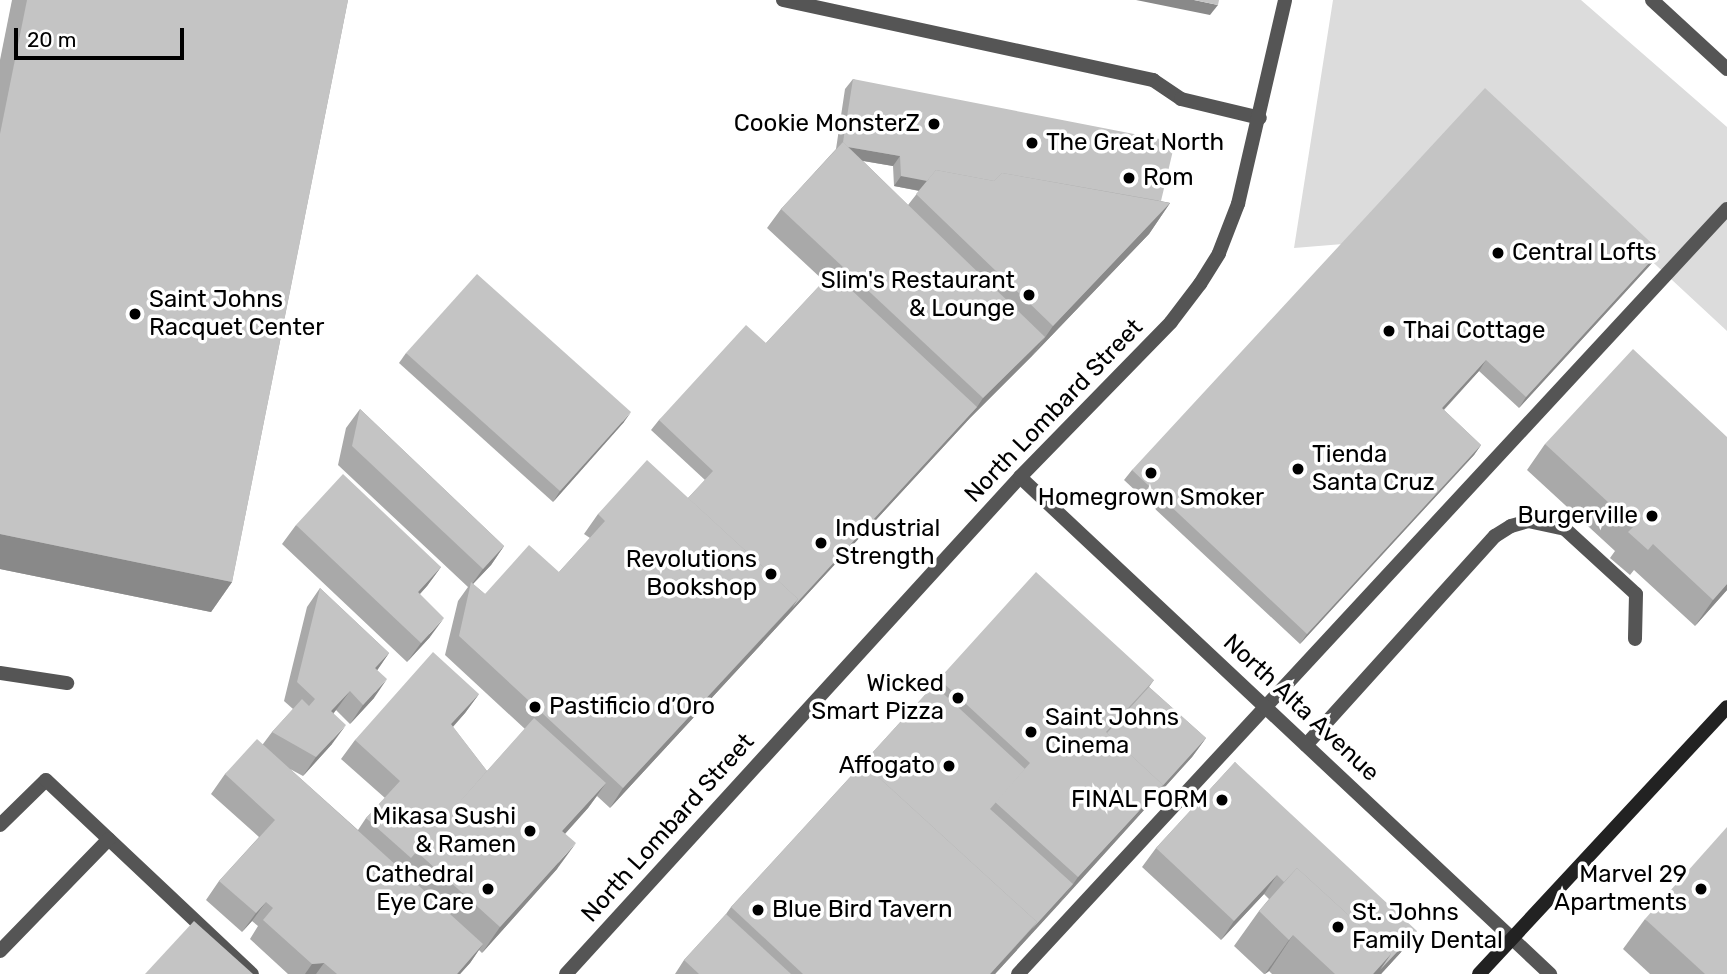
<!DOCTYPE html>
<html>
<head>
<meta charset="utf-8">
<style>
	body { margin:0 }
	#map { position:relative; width:1727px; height:974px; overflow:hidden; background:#fff; font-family:Rubik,sans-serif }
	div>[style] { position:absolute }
	.green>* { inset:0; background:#dcdcdc }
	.service>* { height:14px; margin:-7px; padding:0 7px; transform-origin:7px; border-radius:7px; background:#555 }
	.minor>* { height:14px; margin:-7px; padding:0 7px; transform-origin:7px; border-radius:7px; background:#555 }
	.tertiary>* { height:14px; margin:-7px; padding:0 7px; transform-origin:7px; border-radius:7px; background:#555 }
	.secondary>* { height:14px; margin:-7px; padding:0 7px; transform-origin:7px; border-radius:7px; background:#222 }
	.wall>* { inset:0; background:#a9a9a9 }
	.shaded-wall>* { inset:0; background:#898989 }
	.building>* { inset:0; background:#c4c4c4 }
	.dots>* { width:19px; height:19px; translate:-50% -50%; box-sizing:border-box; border:4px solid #fff; border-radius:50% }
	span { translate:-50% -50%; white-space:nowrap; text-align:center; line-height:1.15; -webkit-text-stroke:7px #fff; paint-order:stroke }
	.poi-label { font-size:24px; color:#000 }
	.right { translate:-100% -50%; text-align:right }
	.left { translate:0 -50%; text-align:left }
	.street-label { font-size:24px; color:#000 }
	.scale { position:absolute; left:14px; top:28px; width:170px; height:32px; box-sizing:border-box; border:4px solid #000; border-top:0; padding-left:9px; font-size:21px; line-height:24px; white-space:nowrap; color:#000; -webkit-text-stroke:5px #fff; paint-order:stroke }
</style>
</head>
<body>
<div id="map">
	<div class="green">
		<i style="clip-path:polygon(1333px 0,1581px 0,1727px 127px,1727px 331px,1477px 99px,1343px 244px,1294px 248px)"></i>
	</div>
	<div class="service">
		<i style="left:0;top:673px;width:68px;rotate:8.5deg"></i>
		<i style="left:1306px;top:745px;width:282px;rotate:-47.9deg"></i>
		<i style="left:1495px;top:536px;width:19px;rotate:-32deg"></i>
		<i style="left:1511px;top:526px;width:18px;rotate:-16deg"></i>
		<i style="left:1528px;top:521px;width:38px;rotate:12deg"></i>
		<i style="left:1565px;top:529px;width:96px;rotate:42.5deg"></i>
		<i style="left:1636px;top:594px;width:45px;rotate:91.3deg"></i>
		<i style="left:0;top:825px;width:64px;rotate:-44.4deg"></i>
		<i style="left:46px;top:780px;width:283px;rotate:43.3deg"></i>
		<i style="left:0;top:951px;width:156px;rotate:-45.8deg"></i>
		<i style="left:1018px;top:974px;width:1043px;rotate:-47.18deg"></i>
	</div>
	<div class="minor">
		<i style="left:783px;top:0;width:379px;rotate:12.2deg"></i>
		<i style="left:1153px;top:80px;width:34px;rotate:34deg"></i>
		<i style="left:1181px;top:99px;width:81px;rotate:13.5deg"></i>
		<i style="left:1020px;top:477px;width:727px;rotate:43.16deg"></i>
	</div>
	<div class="tertiary">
		<i style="left:1652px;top:0;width:102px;rotate:42.6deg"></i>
		<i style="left:566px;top:974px;width:673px;rotate:-47.59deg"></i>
		<i style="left:1020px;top:477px;width:216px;rotate:-45.7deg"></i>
		<i style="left:1171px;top:322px;width:48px;rotate:-52.7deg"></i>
		<i style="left:1200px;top:284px;width:36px;rotate:-58deg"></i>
		<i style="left:1219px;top:253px;width:53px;rotate:-68.8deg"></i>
		<i style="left:1238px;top:204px;width:209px;rotate:-77deg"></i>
	</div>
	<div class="secondary">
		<i style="left:1479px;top:974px;width:364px;rotate:-47.1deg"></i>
	</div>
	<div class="wall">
		<i style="clip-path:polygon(12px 0,348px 0,232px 582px,211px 612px,0 569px,0 60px)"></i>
		<i style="clip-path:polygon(evenodd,853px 79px,1161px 201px,1170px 203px,1149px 234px,1032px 356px,970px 418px,610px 808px,597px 796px,588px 808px,565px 834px,557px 869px,482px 953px,479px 950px,470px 963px,460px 974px,288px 974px,250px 939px,258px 926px,252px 921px,242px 932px,206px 900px,219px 881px,259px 837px,211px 794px,225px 774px,263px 744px,272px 732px,293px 709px,284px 701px,307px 607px,320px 588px,389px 653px,377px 670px,374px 698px,350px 724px,336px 710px,334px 713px,332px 744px,303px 776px,290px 769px,358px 830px,366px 818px,385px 798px,341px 759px,355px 740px,479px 694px,465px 713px,453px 727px,487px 771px,525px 729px,445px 655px,458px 601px,468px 587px,338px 465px,346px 428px,360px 409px,504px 546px,491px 565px,473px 584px,485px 594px,559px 572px,590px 538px,584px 534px,598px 514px,688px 498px,705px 480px,651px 430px,659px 420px,766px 343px,824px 281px,767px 228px,781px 209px,836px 149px,845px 89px,853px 79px,863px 161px,893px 166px,894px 186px,919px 191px,908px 205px,863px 161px)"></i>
		<i style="clip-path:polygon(1660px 251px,1653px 262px,1519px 408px,1479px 371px,1444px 410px,1481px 445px,1474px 455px,1300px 644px,1124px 480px,1132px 470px)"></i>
		<i style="clip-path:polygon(406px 353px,624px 422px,553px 502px,399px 363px)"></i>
		<i style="clip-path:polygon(1727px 437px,1727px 590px,1695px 626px,1634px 570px,1630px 575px,1610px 558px,1615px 551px,1527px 470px,1545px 444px)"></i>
		<i style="clip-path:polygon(296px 525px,441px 567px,427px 586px,420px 594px,430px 637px,407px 662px,282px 544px)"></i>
		<i style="clip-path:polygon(939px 679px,1154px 680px,1149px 687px,1206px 738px,1192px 757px,995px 974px,675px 974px,684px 960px,726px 914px,731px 907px,863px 763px,934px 685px)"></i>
		<i style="clip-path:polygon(1235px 762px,1403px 950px,1381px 974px,1272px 974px,1269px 971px,1265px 974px,1264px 974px,1234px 946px,1259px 911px,1269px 899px,1264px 894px,1221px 940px,1142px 867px,1156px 848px)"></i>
		<i style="clip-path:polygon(1645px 919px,1727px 974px,1650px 974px,1623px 949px)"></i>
	</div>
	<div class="shaded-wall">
		<i style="clip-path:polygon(1136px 0,1194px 0,1218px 5px,1210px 15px)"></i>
		<i style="clip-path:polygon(842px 146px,900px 156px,893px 166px,835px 156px)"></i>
		<i style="clip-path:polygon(901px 176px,1170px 203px,1149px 234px,1032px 356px,1053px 326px,1142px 232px,894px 186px)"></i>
		<i style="clip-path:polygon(1660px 251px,1653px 262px,1519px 408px,1526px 397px)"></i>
		<i style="clip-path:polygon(1045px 337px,1032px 356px,970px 418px,610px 808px,623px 788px,977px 407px,983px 398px)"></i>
		<i style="clip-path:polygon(1486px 360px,1479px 371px,1435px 419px,1442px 408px)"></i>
		<i style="clip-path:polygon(631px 412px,624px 422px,553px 502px,560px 491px)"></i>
		<i style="clip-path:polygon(1481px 445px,1474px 455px,1300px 644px,1307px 634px)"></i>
		<i style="clip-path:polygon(0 534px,232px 582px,211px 612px,0 569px)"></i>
		<i style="clip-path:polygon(504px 546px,491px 565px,469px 588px,483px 569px)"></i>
		<i style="clip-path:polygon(441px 567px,427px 586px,404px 611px,418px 592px)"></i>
		<i style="clip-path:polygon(1727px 584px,1727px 590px,1695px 626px,1713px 600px)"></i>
		<i style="clip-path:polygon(444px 618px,430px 637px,407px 662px,421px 643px)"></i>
		<i style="clip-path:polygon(389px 653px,376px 672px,375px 668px)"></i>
		<i style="clip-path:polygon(387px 679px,374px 698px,350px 724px,363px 705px)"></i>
		<i style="clip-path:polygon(350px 691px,336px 710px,317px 730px,331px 711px)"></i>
		<i style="clip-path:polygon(479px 694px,465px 713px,438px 743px,451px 724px)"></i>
		<i style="clip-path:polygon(346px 725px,332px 744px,303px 776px,316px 757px)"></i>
		<i style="clip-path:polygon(1206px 738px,1192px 757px,1060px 903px,1078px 877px)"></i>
		<i style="clip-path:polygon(606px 783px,588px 808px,544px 857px,562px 831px)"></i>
		<i style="clip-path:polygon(576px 843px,557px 869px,482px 953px,500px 927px)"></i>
		<i style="clip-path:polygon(1277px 875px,1264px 894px,1221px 940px,1234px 921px)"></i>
		<i style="clip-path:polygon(1073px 884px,1060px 903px,995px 974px,990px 974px)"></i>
		<i style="clip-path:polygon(266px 902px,252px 921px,242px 932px,256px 913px)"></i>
		<i style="clip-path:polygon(1417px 931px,1403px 950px,1381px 974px,1373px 974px,1391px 954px)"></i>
		<i style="clip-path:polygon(1293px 935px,1269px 971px,1265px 974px,1289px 940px)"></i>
		<i style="clip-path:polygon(483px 944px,470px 963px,460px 974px,457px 974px)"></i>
		<i style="clip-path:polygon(324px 963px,316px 974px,305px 974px,312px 964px)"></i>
	</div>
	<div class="building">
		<i style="clip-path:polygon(27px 0,348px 0,232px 582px,0 534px,0 134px)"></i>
		<i style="clip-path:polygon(1194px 0,1219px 0,1218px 5px)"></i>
		<i style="clip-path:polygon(853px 79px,1175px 142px,1161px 201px,1002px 173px,994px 181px,936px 170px,927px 181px,901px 176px,900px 156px,848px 147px,843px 142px)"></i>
		<i style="clip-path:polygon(1485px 88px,1660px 251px,1526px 397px,1486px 360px,1442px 408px,1481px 445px,1307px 634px,1132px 470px)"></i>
		<i style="clip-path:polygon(843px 142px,1045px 337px,983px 398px,781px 209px)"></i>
		<i style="clip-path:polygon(936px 170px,994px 181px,1002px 173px,1170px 203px,1053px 326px,916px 194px)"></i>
		<i style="clip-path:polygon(832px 272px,977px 407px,792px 608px,798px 599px,688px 498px,713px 471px,659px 420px,746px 325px,766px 343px)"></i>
		<i style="clip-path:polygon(477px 274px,631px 412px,560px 491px,406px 353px)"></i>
		<i style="clip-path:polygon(1633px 349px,1727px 437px,1727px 584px,1713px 600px,1653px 544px,1648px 550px,1628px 532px,1634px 526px,1545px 444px)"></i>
		<i style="clip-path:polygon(360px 409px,504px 546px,483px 569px,352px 446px)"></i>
		<i style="clip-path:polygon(647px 460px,798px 599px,623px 788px,459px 636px,471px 582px,485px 594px,529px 545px,559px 572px,605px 521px,598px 514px)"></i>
		<i style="clip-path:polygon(343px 474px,441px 567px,418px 592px,444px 618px,421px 643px,296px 525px)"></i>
		<i style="clip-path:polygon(1036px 572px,1154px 680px,1106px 732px,1163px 785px,1078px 877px,995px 802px,1030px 763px,939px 679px)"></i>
		<i style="clip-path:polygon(320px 588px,389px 653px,375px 668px,387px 679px,363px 705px,350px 691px,331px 711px,346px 725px,316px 757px,272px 732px,302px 699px,309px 706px,315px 699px,297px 682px)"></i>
		<i style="clip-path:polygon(433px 652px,479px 694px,451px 724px,487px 771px,411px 858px,366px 818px,400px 781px,355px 740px)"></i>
		<i style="clip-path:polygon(934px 685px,1025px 769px,990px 809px,1073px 884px,1032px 929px,1037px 922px,863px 763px)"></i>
		<i style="clip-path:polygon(1149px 687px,1206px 738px,1158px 791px,1163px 785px,1107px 733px)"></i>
		<i style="clip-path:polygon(534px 718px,606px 783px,562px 831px,576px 843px,500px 927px,416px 851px)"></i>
		<i style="clip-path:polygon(257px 739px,483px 944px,457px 974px,337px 974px,324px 963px,312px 964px,263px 920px,273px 908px,266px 902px,256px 913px,219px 881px,275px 820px,225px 774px)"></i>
		<i style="clip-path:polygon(1235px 762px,1417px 931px,1380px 970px,1391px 954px,1297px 868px,1284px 882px,1277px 875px,1234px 921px,1156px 848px)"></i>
		<i style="clip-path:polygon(863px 763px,1037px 922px,990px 974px,803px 974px,731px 907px)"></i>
		<i style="clip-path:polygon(1727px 827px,1727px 974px,1705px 974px,1645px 919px)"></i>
		<i style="clip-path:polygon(1297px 868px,1391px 954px,1373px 974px,1335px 974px,1293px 935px,1289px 940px,1259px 911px)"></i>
		<i style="clip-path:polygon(726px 914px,791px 974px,699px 974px,684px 960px)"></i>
		<i style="clip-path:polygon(194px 921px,253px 974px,145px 974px)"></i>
	</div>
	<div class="dots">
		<i style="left:934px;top:124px;background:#000"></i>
		<i style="left:1032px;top:143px;background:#000"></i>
		<i style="left:1129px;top:178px;background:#000"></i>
		<i style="left:1498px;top:253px;background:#000"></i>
		<i style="left:1029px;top:295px;background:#000"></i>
		<i style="left:135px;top:314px;background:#000"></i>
		<i style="left:1389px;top:331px;background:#000"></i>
		<i style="left:1298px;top:469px;background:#000"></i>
		<i style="left:1151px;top:473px;background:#000"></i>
		<i style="left:1652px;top:516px;background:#000"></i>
		<i style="left:821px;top:543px;background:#000"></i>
		<i style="left:771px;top:574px;background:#000"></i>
		<i style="left:958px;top:698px;background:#000"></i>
		<i style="left:535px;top:707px;background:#000"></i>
		<i style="left:1031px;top:732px;background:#000"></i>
		<i style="left:949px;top:766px;background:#000"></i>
		<i style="left:1222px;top:800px;background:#000"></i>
		<i style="left:530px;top:831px;background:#000"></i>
		<i style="left:488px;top:889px;background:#000"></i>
		<i style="left:1701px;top:889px;background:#000"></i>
		<i style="left:758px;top:910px;background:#000"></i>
		<i style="left:1338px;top:927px;background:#000"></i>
	</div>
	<div class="poi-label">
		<span class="right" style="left:920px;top:124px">Cookie MonsterZ</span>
		<span class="left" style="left:1046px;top:143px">The Great North</span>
		<span class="left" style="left:1143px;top:178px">Rom</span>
		<span class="left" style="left:1512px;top:253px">Central Lofts</span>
		<span class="right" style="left:1015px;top:295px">Slim's Restaurant<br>&amp; Lounge</span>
		<span class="left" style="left:149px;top:314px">Saint Johns<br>Racquet Center</span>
		<span class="left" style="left:1403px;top:331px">Thai Cottage</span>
		<span class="left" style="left:1312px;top:469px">Tienda<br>Santa Cruz</span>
		<span style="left:1151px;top:498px">Homegrown Smoker</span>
		<span class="right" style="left:1638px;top:516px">Burgerville</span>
		<span class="left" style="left:835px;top:543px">Industrial<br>Strength</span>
		<span class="right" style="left:757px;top:574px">Revolutions<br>Bookshop</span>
		<span class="right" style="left:944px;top:698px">Wicked<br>Smart Pizza</span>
		<span class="left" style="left:549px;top:707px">Pastificio d’Oro</span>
		<span class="left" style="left:1045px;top:732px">Saint Johns<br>Cinema</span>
		<span class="right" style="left:935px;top:766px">Affogato</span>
		<span class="right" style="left:1208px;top:800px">FINAL FORM</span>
		<span class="right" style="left:516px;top:831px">Mikasa Sushi<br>&amp; Ramen</span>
		<span class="right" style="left:474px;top:889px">Cathedral<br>Eye Care</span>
		<span class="right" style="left:1687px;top:889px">Marvel 29<br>Apartments</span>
		<span class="left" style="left:772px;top:910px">Blue Bird Tavern</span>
		<span class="left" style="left:1352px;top:927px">St. Johns<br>Family Dental</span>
	</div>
	<div class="street-label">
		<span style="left:1054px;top:411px;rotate:-46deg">North Lombard Street</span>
		<span style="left:1301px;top:708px;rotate:43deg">North Alta Avenue</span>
		<span style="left:668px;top:828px;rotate:-48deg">North Lombard Street</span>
	</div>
	<div class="scale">20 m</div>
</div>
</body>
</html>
